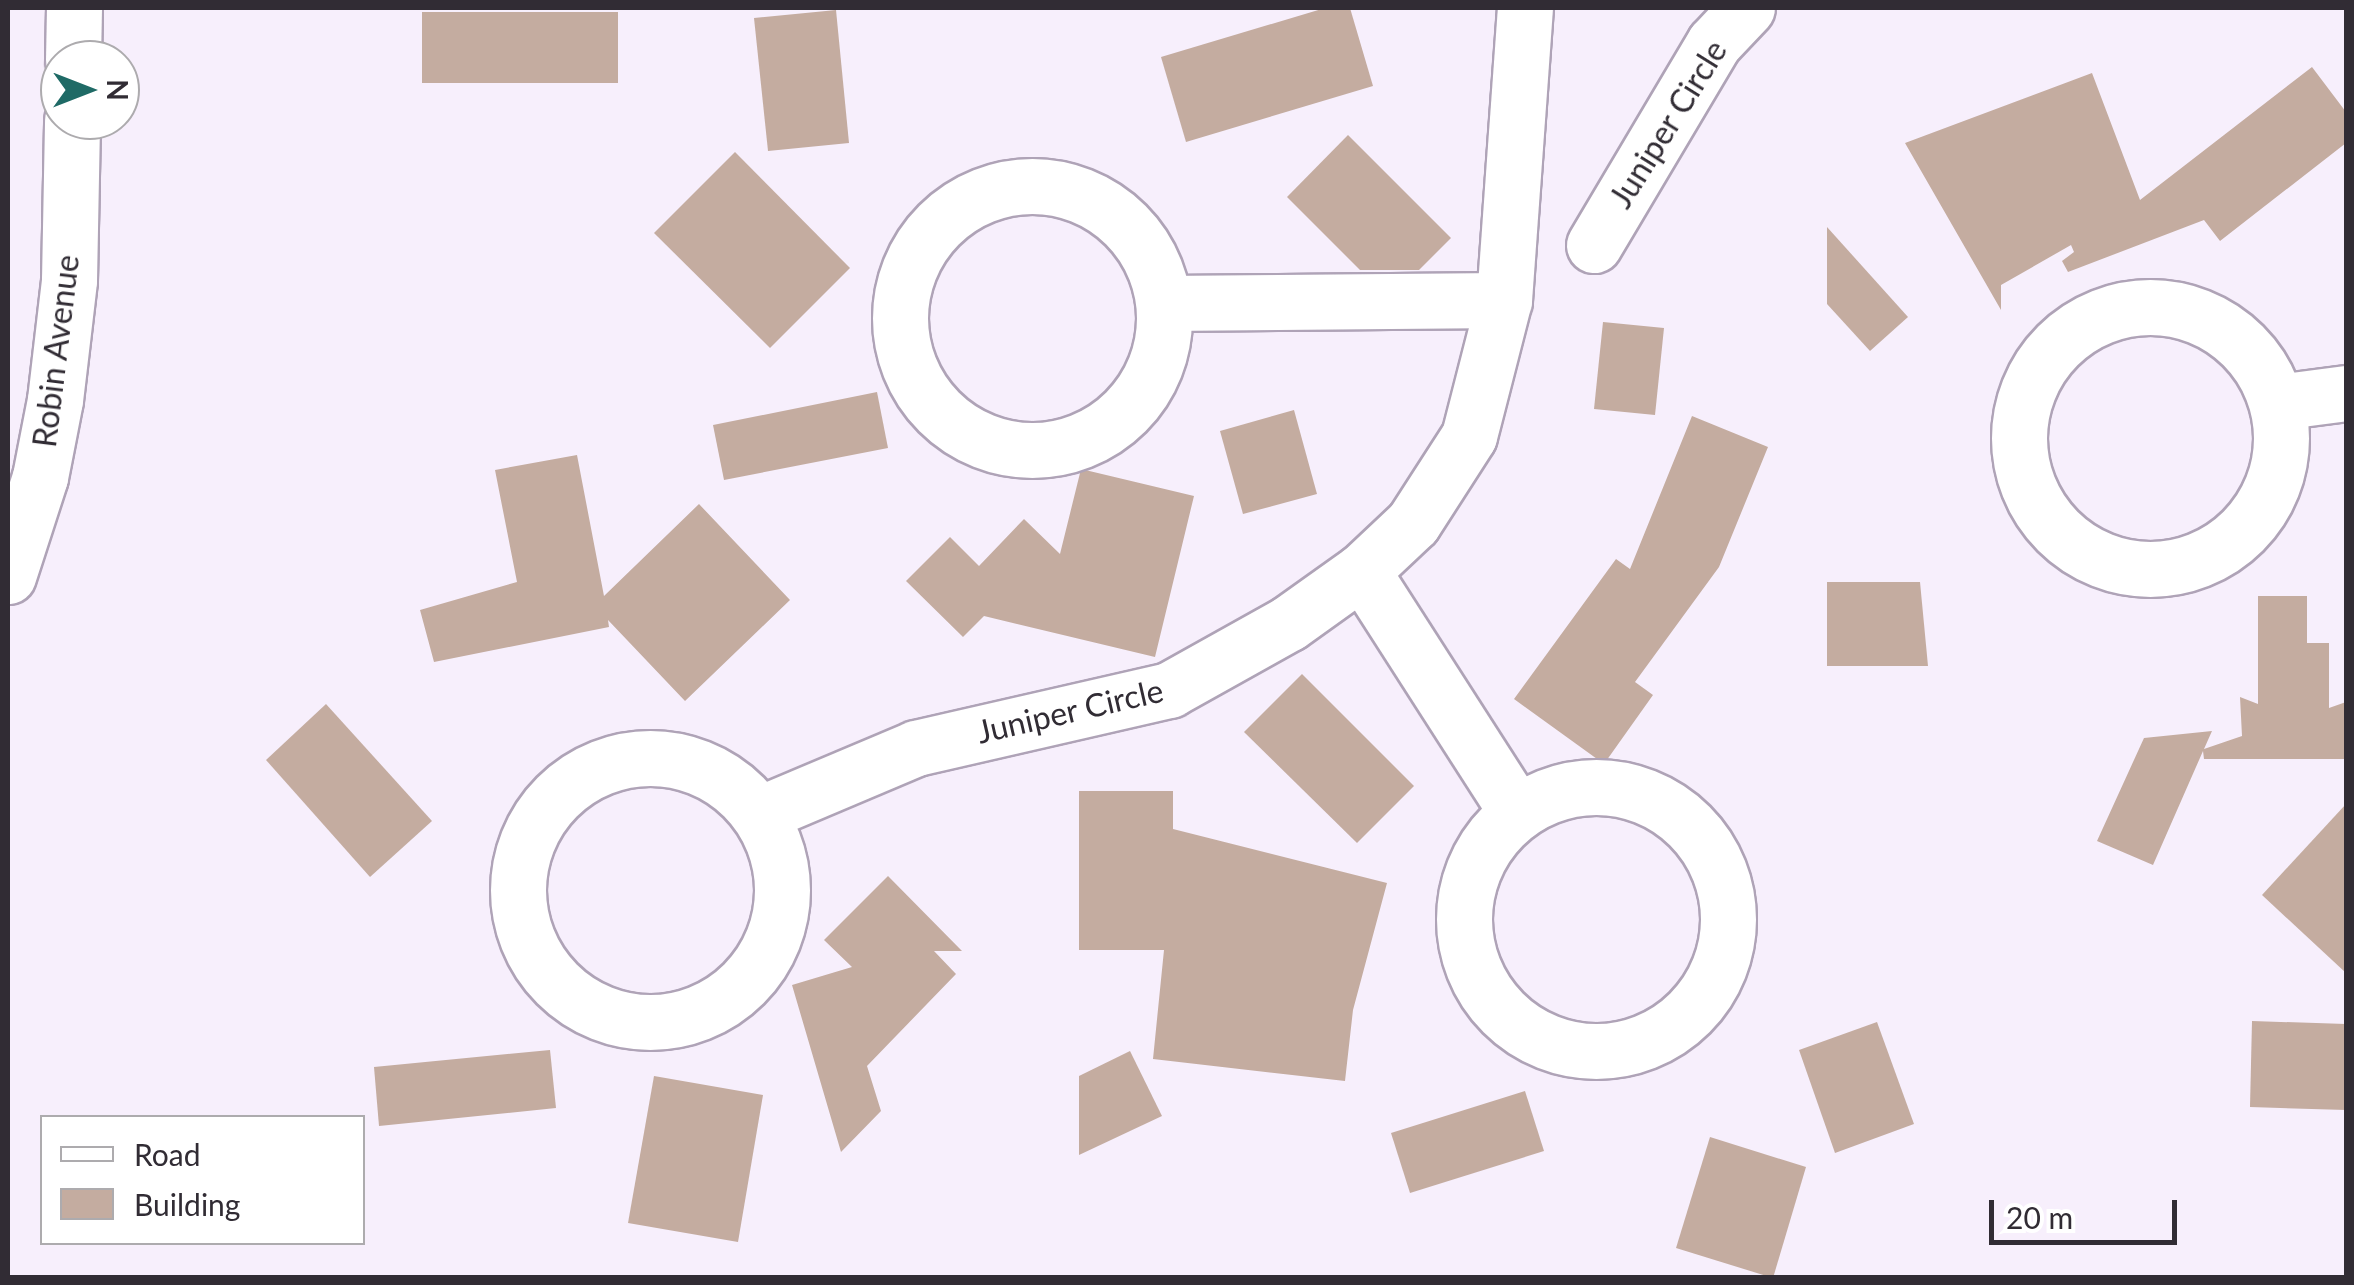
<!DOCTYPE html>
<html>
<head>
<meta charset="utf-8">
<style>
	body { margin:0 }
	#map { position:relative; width:2354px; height:1285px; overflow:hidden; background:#f7effc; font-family:Lato,sans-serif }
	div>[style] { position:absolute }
	.building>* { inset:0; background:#c4aca0 }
	.roads { filter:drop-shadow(2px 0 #afa3b7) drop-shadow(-2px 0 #afa3b7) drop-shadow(0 2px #afa3b7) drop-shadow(0 -2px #afa3b7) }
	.street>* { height:55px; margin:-27.5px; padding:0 27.5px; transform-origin:27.5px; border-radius:27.5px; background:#fff }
	.street>.ring { margin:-27.5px; padding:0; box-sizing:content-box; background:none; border:55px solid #fff; border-radius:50% }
	.secondary>* { height:55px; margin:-27.5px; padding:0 27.5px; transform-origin:27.5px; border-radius:27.5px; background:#fff }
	span { translate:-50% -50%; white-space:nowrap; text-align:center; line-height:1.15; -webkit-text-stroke:8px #fff; paint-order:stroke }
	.street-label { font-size:32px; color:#312c34 }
	.frame { position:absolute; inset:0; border:10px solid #312c34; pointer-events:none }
	.legend { position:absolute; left:40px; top:1115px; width:325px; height:130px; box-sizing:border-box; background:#fff; border:2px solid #adabae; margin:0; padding:12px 18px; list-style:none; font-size:30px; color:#312c34 }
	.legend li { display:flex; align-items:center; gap:20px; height:50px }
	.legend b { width:50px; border:2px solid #adabae }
	.north { position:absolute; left:40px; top:40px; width:100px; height:100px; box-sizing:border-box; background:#fff; border:2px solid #adabae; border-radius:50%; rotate:90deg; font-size:28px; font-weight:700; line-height:40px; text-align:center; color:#312c34 }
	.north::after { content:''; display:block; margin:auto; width:35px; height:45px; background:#1f6a66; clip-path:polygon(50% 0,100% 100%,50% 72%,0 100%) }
	.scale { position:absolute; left:1989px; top:1200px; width:188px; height:45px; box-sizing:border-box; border:5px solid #312c34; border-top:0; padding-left:12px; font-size:30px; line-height:35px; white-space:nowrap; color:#312c34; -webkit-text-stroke:8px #fff; paint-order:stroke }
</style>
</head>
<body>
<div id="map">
	<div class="building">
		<i style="clip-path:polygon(1325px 8px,1350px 8px,1373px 86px,1186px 142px,1161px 57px)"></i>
		<i style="clip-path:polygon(836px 10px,849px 143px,768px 151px,754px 18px)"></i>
		<i style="clip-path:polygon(422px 12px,618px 12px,618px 83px,422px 83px)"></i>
		<i style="clip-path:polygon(2312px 67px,2346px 112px,2346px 143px,2220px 241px,2204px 220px,2068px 272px,2062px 261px,2074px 252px,2071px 245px,2001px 285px,2001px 310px,1905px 143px,2092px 73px,2140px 200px)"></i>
		<i style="clip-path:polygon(1348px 135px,1451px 238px,1419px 270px,1360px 270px,1287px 197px)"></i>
		<i style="clip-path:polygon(735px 152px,850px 268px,770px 348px,654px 233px)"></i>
		<i style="clip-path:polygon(1827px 227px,1908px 317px,1870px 351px,1827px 304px)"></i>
		<i style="clip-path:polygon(1603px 322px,1664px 328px,1655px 415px,1594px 409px)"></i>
		<i style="clip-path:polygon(877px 392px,888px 448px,724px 480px,713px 425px)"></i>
		<i style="clip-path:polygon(1294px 410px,1317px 494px,1243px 514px,1220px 431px)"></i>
		<i style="clip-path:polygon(1692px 416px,1768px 447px,1719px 567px,1635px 682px,1653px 695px,1604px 764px,1514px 699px,1616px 559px,1630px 569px)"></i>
		<i style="clip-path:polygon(577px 455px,604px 596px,699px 504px,790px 600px,685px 701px,608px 620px,609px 627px,434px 662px,420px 610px,517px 582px,495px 470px)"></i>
		<i style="clip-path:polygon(1081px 469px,1194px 496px,1155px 657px,984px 616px,963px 637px,906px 581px,950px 537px,979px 566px,1024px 519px,1060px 554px)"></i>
		<i style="clip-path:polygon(1827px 582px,1920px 582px,1928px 666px,1827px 666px)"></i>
		<i style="clip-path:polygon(2258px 596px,2307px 596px,2307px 643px,2329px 643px,2329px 708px,2346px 702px,2346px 759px,2204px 759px,2203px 751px,2153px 865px,2097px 841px,2144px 738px,2212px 731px,2204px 749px,2242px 736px,2240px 697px,2258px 704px)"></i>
		<i style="clip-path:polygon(1302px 674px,1414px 786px,1357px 843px,1244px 732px)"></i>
		<i style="clip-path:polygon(326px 704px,432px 821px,370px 877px,266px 760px)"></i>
		<i style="clip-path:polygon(1079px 791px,1173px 791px,1173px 829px,1387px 883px,1353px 1010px,1345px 1081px,1153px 1059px,1164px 950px,1079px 950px)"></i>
		<i style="clip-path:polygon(2346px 804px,2346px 973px,2262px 895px)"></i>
		<i style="clip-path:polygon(888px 876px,962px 951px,934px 951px,956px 974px,867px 1066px,881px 1111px,841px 1152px,792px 985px,852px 967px,824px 940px)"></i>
		<i style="clip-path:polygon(2252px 1021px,2346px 1024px,2346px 1110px,2250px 1107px)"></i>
		<i style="clip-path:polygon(1877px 1022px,1914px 1124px,1835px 1153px,1799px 1050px)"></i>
		<i style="clip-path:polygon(550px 1050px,556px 1108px,379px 1126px,374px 1067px)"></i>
		<i style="clip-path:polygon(1130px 1051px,1162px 1116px,1079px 1155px,1079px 1076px)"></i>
		<i style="clip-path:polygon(654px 1076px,763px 1095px,738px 1242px,628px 1223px)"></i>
		<i style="clip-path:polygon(1525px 1091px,1544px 1151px,1410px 1193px,1391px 1133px)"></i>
		<i style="clip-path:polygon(1710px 1137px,1806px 1167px,1773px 1278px,1676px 1248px)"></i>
	</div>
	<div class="roads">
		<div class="street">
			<i class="ring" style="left:900px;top:186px;width:209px;height:209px"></i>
			<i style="left:1594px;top:245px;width:235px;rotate:-59.3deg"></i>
			<i style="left:1714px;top:43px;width:48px;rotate:-46.7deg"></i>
			<i style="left:1164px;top:303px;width:340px;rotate:-0.5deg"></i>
			<i class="ring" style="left:2019px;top:307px;width:207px;height:207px"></i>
			<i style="left:2278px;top:402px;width:69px;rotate:-7.5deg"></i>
			<i style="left:1362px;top:571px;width:287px;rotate:57.3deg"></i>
			<i class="ring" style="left:518px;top:758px;width:209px;height:209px"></i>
			<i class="ring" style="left:1464px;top:787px;width:209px;height:209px"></i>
			<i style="left:760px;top:814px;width:169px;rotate:-22.9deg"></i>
			<i style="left:916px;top:748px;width:260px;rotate:-12.9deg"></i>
			<i style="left:1169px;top:690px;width:137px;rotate:-29.2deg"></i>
			<i style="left:1289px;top:623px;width:90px;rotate:-35.5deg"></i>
			<i style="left:1362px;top:571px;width:70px;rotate:-43.3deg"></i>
			<i style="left:1413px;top:523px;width:103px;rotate:-57.2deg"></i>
			<i style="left:1469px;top:436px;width:140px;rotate:-75.6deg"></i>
			<i style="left:1504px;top:300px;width:293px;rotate:-85.9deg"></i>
		</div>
		<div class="secondary">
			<i style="left:73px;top:60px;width:52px;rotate:-88.9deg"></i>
			<i style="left:8px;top:576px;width:104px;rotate:-72.1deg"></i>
			<i style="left:40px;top:477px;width:78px;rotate:-79deg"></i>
			<i style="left:55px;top:400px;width:121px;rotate:-83.3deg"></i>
			<i style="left:69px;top:280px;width:160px;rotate:-88.9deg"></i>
		</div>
	</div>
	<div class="street-label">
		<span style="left:1668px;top:124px;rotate:-58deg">Juniper Circle</span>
		<span style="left:56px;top:351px;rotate:-83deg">Robin Avenue</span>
		<span style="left:1070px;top:711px;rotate:-13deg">Juniper Circle</span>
	</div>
	<div class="frame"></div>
	<ul class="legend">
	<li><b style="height:12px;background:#fff"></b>Road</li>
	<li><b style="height:28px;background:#c4aca0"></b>Building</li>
	</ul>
	<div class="north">N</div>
	<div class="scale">20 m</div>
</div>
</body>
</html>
